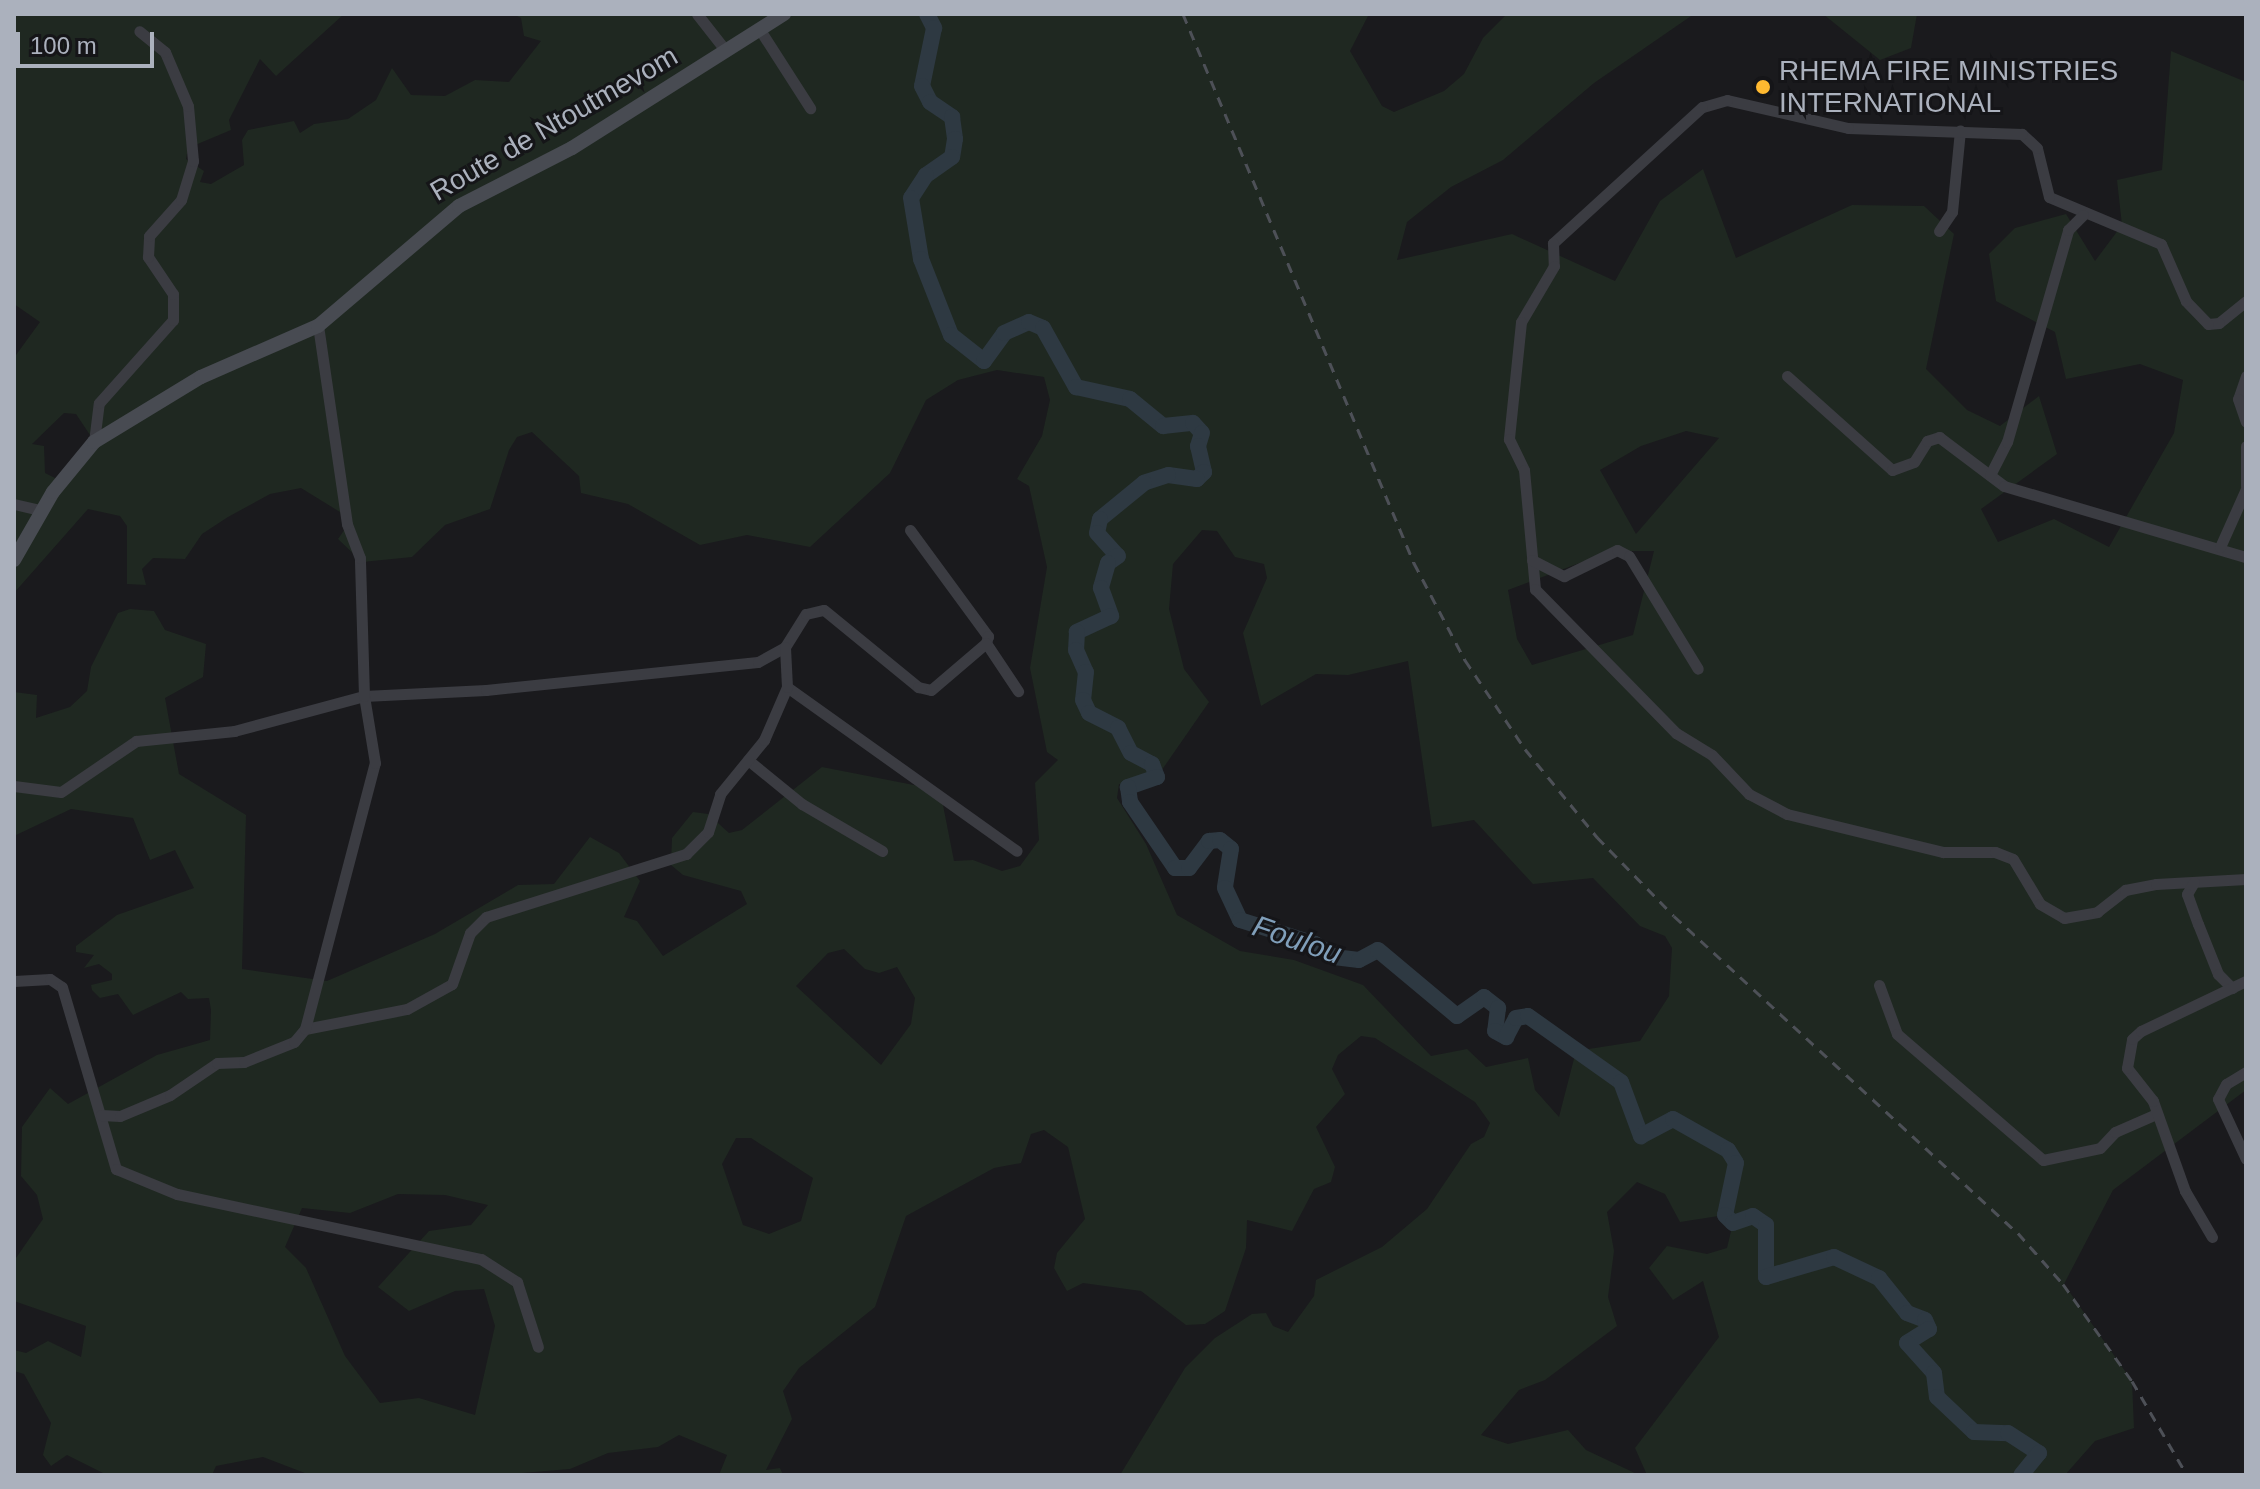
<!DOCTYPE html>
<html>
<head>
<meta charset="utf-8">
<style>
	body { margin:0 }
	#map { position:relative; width:2260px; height:1489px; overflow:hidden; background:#1a1a1d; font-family:Arial,sans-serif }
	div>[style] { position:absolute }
	.green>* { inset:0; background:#1f2821 }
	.river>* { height:16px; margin:-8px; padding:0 8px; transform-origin:8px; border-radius:8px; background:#2e3942 }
	.street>* { height:11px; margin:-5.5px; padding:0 5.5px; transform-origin:5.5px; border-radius:5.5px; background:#3b3c42 }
	.secondary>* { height:14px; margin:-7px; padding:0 7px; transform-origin:7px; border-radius:7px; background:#484b52 }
	.rail>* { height:3px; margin-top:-1.5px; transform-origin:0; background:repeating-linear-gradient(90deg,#4d5057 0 10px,transparent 0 18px) }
	.dots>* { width:22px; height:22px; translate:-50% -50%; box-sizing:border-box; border:4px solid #151518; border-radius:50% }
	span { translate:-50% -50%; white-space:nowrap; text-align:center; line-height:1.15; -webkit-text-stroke:6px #151518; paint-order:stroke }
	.poi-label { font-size:28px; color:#abb1bd }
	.left { translate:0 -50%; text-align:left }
	.street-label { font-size:28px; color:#abb1bd }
	.water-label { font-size:30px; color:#809fba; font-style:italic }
	.frame { position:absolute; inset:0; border:16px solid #abb1bd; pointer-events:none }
	.scale { position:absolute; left:16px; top:32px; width:138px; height:36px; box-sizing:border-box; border:4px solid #abb1bd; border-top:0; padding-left:10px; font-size:24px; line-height:28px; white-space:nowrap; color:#abb1bd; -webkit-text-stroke:6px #151518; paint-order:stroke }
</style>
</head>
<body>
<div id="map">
	<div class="green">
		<i style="clip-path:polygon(evenodd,14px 14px,344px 14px,276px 76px,260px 59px,229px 120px,231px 130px,188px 148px,186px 159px,204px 171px,200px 182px,211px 184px,244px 165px,242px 140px,248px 130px,294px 121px,300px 133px,314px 124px,348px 119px,376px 100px,392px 68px,411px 95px,445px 96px,475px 80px,509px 82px,541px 41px,524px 36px,521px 18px,513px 14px,1369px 14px,1350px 51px,1382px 106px,1394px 112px,1444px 91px,1464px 74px,1483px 38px,1507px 14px,1694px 14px,1594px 83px,1503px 160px,1451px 187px,1407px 222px,1397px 260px,1512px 234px,1615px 281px,1660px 201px,1703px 169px,1736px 258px,1852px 205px,1924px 206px,1954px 234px,1926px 369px,1967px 410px,2000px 426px,2039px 396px,2057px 454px,1981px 509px,1998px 542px,2054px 519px,2109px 547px,2174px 433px,2183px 380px,2140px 364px,2066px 379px,2055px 332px,1996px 301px,1989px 254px,2015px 228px,2066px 214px,2095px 261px,2122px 225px,2117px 180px,2162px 170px,2171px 51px,2246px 82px,2246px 1090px,2113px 1190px,2064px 1284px,2132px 1381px,2134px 1428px,2095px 1441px,2065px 1475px,1647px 1475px,1635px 1448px,1719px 1337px,1703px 1281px,1673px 1300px,1649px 1268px,1667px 1246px,1707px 1254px,1727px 1248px,1733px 1223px,1725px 1215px,1680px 1222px,1665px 1194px,1637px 1182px,1607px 1212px,1614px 1251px,1608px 1297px,1617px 1326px,1545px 1380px,1519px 1390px,1481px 1435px,1508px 1444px,1568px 1430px,1586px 1450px,1639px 1475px,1120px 1475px,1185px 1368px,1215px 1338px,1252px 1314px,1266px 1313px,1273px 1326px,1288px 1332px,1314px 1296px,1316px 1280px,1382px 1247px,1427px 1209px,1471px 1144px,1484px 1137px,1490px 1123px,1475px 1102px,1375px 1038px,1361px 1036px,1338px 1055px,1332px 1069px,1345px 1094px,1316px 1127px,1335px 1167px,1331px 1182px,1314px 1189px,1292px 1231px,1247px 1220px,1246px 1248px,1225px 1311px,1205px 1324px,1186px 1325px,1141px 1291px,1083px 1283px,1067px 1291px,1054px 1268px,1057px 1253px,1085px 1219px,1068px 1147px,1044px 1130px,1031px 1134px,1021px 1163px,994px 1168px,906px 1216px,875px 1307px,799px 1368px,783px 1391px,792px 1419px,766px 1470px,780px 1468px,783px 1475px,719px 1475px,727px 1455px,679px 1435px,658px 1447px,608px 1453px,570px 1469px,522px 1473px,310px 1475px,263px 1457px,216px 1466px,212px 1475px,107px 1475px,67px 1455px,51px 1466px,43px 1455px,51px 1423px,24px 1374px,14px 1371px,14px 1350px,26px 1353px,48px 1341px,81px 1357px,86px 1326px,14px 1301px,16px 1258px,43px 1219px,37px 1195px,21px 1176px,22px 1127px,50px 1088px,68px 1104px,157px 1055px,210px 1040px,211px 1010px,209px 998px,188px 999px,181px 992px,133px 1015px,118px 994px,100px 998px,92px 990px,91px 985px,112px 980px,112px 974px,99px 964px,84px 968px,94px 955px,76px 952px,76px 946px,117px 915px,194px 888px,175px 850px,150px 860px,133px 818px,71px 809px,14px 836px,14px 692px,37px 695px,36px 718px,70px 707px,87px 691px,91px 667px,118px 613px,130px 609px,154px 611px,165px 630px,206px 644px,203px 677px,165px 698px,179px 774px,246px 815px,242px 969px,327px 981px,435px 934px,518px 885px,554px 884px,590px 837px,619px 853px,640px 881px,624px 917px,637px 921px,663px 956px,747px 904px,741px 891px,683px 875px,671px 865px,672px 838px,693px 812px,708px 814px,729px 833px,742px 830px,822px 767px,929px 788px,941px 795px,954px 861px,973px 860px,1002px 871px,1020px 866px,1039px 840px,1035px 783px,1058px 760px,1047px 752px,1030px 668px,1047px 567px,1029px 486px,1017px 479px,1042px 436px,1050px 400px,1044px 377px,997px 370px,958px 380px,926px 400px,890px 473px,810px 547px,747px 535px,700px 545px,628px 504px,581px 493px,579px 476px,532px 432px,517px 437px,509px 450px,490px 509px,445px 525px,412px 557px,362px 562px,338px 539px,347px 526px,340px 512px,301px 488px,270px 494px,228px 517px,202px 534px,185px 559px,153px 558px,142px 569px,146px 585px,127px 584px,127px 526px,120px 516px,88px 509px,14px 593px,14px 371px,16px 355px,40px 322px,14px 304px,14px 14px,64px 413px,76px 414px,94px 441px,61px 481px,45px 473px,44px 446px,32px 444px,64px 413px,14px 14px,1686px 431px,1719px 438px,1636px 534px,1600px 470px,1641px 446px,1686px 431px,14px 14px,1202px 530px,1217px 531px,1235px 557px,1264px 564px,1267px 578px,1243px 633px,1261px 706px,1316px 674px,1348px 675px,1408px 661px,1432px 827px,1474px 820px,1533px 884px,1593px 878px,1640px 926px,1665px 936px,1672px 948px,1669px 996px,1640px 1041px,1576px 1051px,1559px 1117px,1535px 1090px,1528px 1058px,1486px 1067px,1467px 1049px,1431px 1056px,1363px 985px,1294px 960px,1240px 951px,1177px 915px,1146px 844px,1117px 798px,1119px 784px,1149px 785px,1157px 777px,1209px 702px,1184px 669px,1169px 609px,1173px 564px,1202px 530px,14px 14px,1611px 551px,1654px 551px,1633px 635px,1532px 665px,1517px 639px,1508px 590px,1611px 551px,14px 14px,844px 949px,865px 969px,879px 973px,897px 967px,915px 998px,911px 1024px,881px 1065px,796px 986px,828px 953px,844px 949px,14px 14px,736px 1138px,751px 1138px,813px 1178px,801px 1221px,769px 1234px,743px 1225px,722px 1164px,736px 1138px,14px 14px,398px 1194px,445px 1195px,488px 1205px,471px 1225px,429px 1231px,378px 1287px,409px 1311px,455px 1291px,484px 1289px,495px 1326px,475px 1415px,419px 1398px,380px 1403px,345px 1356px,306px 1268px,285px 1247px,302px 1208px,350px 1213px,398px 1194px)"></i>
		<i style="clip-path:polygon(1823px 14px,1917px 14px,1911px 48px,1880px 60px)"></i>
	</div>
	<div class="river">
		<i style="left:927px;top:14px;width:16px;rotate:63deg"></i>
		<i style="left:934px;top:28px;width:59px;rotate:101.7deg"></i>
		<i style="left:922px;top:86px;width:18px;rotate:63deg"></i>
		<i style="left:930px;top:102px;width:27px;rotate:34deg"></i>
		<i style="left:952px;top:117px;width:22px;rotate:82deg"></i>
		<i style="left:955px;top:139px;width:18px;rotate:99deg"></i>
		<i style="left:952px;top:157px;width:32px;rotate:145deg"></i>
		<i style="left:926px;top:175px;width:27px;rotate:123deg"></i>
		<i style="left:911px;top:198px;width:62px;rotate:80.7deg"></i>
		<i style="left:921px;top:259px;width:82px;rotate:68.5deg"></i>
		<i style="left:951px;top:335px;width:42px;rotate:38.2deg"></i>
		<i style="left:984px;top:361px;width:34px;rotate:-54deg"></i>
		<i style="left:1004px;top:333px;width:27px;rotate:-24deg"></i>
		<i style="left:1029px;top:322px;width:15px;rotate:23deg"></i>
		<i style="left:1043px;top:328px;width:68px;rotate:60.8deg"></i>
		<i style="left:1076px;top:387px;width:55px;rotate:12.5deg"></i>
		<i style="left:1130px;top:399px;width:43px;rotate:39.3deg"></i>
		<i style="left:1163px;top:426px;width:30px;rotate:-6deg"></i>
		<i style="left:1193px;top:423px;width:13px;rotate:48deg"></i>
		<i style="left:1202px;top:433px;width:14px;rotate:107deg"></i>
		<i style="left:1198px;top:446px;width:27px;rotate:77deg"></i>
		<i style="left:1204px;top:472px;width:10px;rotate:135deg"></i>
		<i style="left:1197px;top:479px;width:29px;rotate:-172deg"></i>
		<i style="left:1168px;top:475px;width:25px;rotate:162deg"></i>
		<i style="left:1144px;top:483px;width:57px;rotate:140.7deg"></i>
		<i style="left:1100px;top:519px;width:14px;rotate:102deg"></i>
		<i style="left:1097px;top:533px;width:31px;rotate:48deg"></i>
		<i style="left:1118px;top:556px;width:12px;rotate:145deg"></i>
		<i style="left:1108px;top:563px;width:26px;rotate:106deg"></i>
		<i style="left:1101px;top:588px;width:30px;rotate:70deg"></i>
		<i style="left:1111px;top:616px;width:38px;rotate:155deg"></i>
		<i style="left:1077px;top:632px;width:18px;rotate:93deg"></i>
		<i style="left:1076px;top:650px;width:24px;rotate:66deg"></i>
		<i style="left:1086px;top:672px;width:28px;rotate:96deg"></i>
		<i style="left:1083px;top:700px;width:14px;rotate:65deg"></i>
		<i style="left:1089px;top:713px;width:33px;rotate:27deg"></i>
		<i style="left:1118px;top:728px;width:28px;rotate:63deg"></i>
		<i style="left:1131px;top:753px;width:24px;rotate:28deg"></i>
		<i style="left:1152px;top:764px;width:14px;rotate:69deg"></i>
		<i style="left:1157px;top:777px;width:31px;rotate:161deg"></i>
		<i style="left:1128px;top:787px;width:15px;rotate:82deg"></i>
		<i style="left:1130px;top:802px;width:80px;rotate:55.7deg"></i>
		<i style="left:1175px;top:868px;width:14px"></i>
		<i style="left:1189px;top:868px;width:34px;rotate:-53deg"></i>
		<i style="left:1209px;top:841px;width:11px;rotate:-5deg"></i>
		<i style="left:1220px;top:840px;width:14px;rotate:39deg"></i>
		<i style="left:1231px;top:849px;width:39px;rotate:99deg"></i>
		<i style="left:1225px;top:888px;width:35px;rotate:65deg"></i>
		<i style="left:1240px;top:920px;width:79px;rotate:17.7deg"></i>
		<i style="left:1315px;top:944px;width:23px;rotate:34deg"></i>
		<i style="left:1334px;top:957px;width:25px;rotate:7deg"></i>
		<i style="left:1359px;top:960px;width:21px;rotate:-28deg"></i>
		<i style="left:1378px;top:950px;width:103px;rotate:39.9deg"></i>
		<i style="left:1457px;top:1016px;width:33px;rotate:-35deg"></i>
		<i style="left:1484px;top:997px;width:18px;rotate:38deg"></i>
		<i style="left:1498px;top:1008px;width:23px;rotate:97deg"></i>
		<i style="left:1495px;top:1031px;width:13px;rotate:29deg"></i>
		<i style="left:1506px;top:1037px;width:21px;rotate:-62deg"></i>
		<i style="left:1516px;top:1018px;width:12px;rotate:-9deg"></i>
		<i style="left:1528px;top:1016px;width:114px;rotate:35.4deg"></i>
		<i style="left:1621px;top:1082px;width:58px;rotate:69.7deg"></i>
		<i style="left:1641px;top:1136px;width:36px;rotate:-28deg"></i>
		<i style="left:1673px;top:1119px;width:63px;rotate:29.4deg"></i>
		<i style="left:1728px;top:1150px;width:15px;rotate:58deg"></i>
		<i style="left:1736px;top:1163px;width:53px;rotate:101.9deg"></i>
		<i style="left:1725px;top:1215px;width:11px;rotate:45deg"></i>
		<i style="left:1733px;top:1223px;width:21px;rotate:-19deg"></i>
		<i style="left:1753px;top:1216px;width:16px;rotate:35deg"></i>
		<i style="left:1766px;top:1225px;width:52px;rotate:90deg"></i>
		<i style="left:1766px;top:1277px;width:71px;rotate:-16.4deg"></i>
		<i style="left:1834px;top:1257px;width:50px;rotate:25deg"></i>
		<i style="left:1879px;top:1278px;width:45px;rotate:51.3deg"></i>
		<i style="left:1907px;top:1313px;width:19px;rotate:21deg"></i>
		<i style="left:1925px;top:1320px;width:10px;rotate:66deg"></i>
		<i style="left:1929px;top:1329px;width:26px;rotate:148deg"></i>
		<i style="left:1907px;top:1343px;width:40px;rotate:48deg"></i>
		<i style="left:1934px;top:1373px;width:24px;rotate:83deg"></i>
		<i style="left:1937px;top:1397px;width:51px;rotate:43.4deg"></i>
		<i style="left:1974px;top:1432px;width:34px;rotate:2deg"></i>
		<i style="left:2008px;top:1433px;width:37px;rotate:33deg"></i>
		<i style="left:2039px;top:1453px;width:28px;rotate:129deg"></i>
	</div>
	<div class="street">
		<i style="left:697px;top:14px;width:47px;rotate:51.9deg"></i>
		<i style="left:760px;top:30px;width:93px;rotate:57.3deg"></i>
		<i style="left:1939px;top:231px;width:23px;rotate:-56deg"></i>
		<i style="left:1952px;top:212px;width:82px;rotate:-84.4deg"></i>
		<i style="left:2246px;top:301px;width:35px;rotate:141deg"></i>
		<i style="left:2219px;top:323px;width:11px;rotate:175deg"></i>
		<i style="left:2208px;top:324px;width:32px;rotate:-134deg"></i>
		<i style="left:2186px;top:301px;width:62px;rotate:-113.7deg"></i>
		<i style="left:2161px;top:244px;width:121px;rotate:-157.2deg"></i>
		<i style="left:2049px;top:197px;width:50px;rotate:-103.8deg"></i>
		<i style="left:2037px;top:148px;width:21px;rotate:-137deg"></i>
		<i style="left:2022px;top:134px;width:174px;rotate:-178deg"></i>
		<i style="left:1848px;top:128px;width:124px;rotate:-167deg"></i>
		<i style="left:1727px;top:100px;width:26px;rotate:164deg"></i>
		<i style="left:1702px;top:107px;width:202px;rotate:137.6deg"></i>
		<i style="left:1553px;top:243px;width:23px;rotate:88deg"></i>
		<i style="left:1554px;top:266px;width:65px;rotate:120.5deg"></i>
		<i style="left:1521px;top:322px;width:118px;rotate:95.9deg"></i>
		<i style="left:1509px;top:439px;width:34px;rotate:64deg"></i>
		<i style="left:1524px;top:470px;width:120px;rotate:84.7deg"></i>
		<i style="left:1535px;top:589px;width:202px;rotate:45.6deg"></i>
		<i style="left:1676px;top:733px;width:42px;rotate:31.4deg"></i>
		<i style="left:1712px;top:755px;width:54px;rotate:46.5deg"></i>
		<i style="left:1749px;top:794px;width:43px;rotate:27.8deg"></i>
		<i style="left:1787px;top:814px;width:161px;rotate:13.7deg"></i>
		<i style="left:1943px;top:852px;width:52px"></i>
		<i style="left:1995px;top:852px;width:19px;rotate:21deg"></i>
		<i style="left:2013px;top:859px;width:52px;rotate:59deg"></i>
		<i style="left:2040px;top:904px;width:28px;rotate:30deg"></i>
		<i style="left:2064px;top:918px;width:34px;rotate:-10deg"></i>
		<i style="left:2097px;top:912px;width:36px;rotate:-38deg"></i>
		<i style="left:2125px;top:890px;width:32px;rotate:-11deg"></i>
		<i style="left:2156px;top:884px;width:90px;rotate:-3.2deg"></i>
		<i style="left:1787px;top:376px;width:141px;rotate:41.8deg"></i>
		<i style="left:1892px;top:470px;width:23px;rotate:-20deg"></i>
		<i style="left:1914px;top:462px;width:25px;rotate:-58deg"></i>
		<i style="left:1927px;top:441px;width:13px;rotate:-18deg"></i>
		<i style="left:1939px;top:437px;width:81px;rotate:37deg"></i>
		<i style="left:2004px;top:486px;width:252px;rotate:16.4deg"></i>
		<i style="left:2246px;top:376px;width:24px;rotate:109deg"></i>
		<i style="left:2238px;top:399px;width:24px;rotate:71deg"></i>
		<i style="left:94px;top:442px;width:39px;rotate:-83deg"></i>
		<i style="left:99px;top:403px;width:111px;rotate:-48.3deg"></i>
		<i style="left:173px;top:320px;width:26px;rotate:-90deg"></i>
		<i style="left:173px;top:294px;width:45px;rotate:-124deg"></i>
		<i style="left:148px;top:257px;width:21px;rotate:-87deg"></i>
		<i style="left:149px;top:236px;width:48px;rotate:-48.4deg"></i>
		<i style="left:181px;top:200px;width:41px;rotate:-72.9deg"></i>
		<i style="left:193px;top:161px;width:55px;rotate:-95.2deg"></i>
		<i style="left:188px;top:106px;width:59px;rotate:-113.1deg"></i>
		<i style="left:165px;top:52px;width:33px;rotate:-141deg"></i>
		<i style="left:2246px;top:446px;width:40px;rotate:90deg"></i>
		<i style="left:1990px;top:475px;width:37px;rotate:-63deg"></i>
		<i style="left:2007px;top:442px;width:221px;rotate:-73.9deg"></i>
		<i style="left:2068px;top:230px;width:21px;rotate:-45deg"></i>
		<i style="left:14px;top:504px;width:28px;rotate:13deg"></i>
		<i style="left:910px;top:530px;width:132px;rotate:53.7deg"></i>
		<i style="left:988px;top:636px;width:7px;rotate:106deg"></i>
		<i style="left:986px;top:643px;width:58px;rotate:56.3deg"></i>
		<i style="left:2220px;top:547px;width:64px;rotate:-65.9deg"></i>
		<i style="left:1532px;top:560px;width:36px;rotate:27deg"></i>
		<i style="left:1564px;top:576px;width:59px;rotate:-26.1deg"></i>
		<i style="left:1617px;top:550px;width:13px;rotate:27deg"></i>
		<i style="left:1629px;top:556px;width:132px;rotate:58.6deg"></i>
		<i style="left:787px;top:687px;width:282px;rotate:35.5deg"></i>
		<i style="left:748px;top:760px;width:70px;rotate:39.2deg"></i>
		<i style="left:802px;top:804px;width:93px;rotate:30.4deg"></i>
		<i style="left:14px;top:786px;width:47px;rotate:7.3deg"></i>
		<i style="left:61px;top:792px;width:91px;rotate:-34.2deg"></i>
		<i style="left:136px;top:741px;width:99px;rotate:-5.8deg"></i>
		<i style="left:234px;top:731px;width:135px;rotate:-15.1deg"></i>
		<i style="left:364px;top:696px;width:122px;rotate:-2.8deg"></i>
		<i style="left:486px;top:690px;width:273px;rotate:-5.9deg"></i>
		<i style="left:758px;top:662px;width:31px;rotate:-29deg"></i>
		<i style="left:785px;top:647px;width:39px;rotate:-58deg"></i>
		<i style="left:806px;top:614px;width:18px;rotate:-13deg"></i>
		<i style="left:824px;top:610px;width:122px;rotate:39.3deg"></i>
		<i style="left:918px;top:687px;width:13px;rotate:13deg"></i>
		<i style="left:931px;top:690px;width:72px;rotate:-40.5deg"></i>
		<i style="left:2194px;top:882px;width:14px;rotate:120deg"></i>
		<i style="left:2187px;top:894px;width:32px;rotate:70deg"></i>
		<i style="left:2198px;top:924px;width:54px;rotate:68.2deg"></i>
		<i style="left:2218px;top:974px;width:20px;rotate:45deg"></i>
		<i style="left:14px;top:981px;width:36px;rotate:-3deg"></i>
		<i style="left:50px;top:979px;width:14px;rotate:34deg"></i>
		<i style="left:62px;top:987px;width:190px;rotate:73.5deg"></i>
		<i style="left:116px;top:1169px;width:66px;rotate:22.3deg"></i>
		<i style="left:177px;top:1194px;width:311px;rotate:12.1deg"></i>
		<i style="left:481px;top:1259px;width:43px;rotate:32.6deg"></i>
		<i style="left:517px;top:1282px;width:68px;rotate:72.1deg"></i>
		<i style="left:1879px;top:985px;width:52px;rotate:69.8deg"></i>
		<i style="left:1897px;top:1034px;width:193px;rotate:40.8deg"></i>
		<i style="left:2043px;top:1160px;width:58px;rotate:-11.9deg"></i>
		<i style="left:2100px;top:1148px;width:22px;rotate:-47deg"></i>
		<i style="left:2115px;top:1132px;width:45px;rotate:-23.7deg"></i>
		<i style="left:305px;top:1029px;width:104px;rotate:-11.1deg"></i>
		<i style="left:407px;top:1009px;width:51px;rotate:-29.1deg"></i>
		<i style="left:452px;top:984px;width:54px;rotate:-70.6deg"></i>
		<i style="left:470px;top:933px;width:23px;rotate:-45deg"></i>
		<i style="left:486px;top:917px;width:210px;rotate:-17.5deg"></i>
		<i style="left:686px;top:854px;width:31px;rotate:-45deg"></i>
		<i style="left:708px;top:832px;width:40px;rotate:-72deg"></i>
		<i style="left:720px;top:794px;width:70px;rotate:-50.8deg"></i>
		<i style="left:764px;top:740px;width:58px;rotate:-66.5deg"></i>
		<i style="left:787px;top:687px;width:40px;rotate:-92.9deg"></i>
		<i style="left:2246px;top:1072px;width:23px;rotate:149deg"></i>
		<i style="left:2226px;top:1084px;width:17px;rotate:118deg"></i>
		<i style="left:2218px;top:1099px;width:66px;rotate:65deg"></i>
		<i style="left:101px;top:1115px;width:19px;rotate:3deg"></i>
		<i style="left:120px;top:1116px;width:54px;rotate:-22.8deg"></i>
		<i style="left:170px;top:1095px;width:57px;rotate:-34.2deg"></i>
		<i style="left:217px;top:1063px;width:27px;rotate:-2deg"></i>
		<i style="left:244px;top:1062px;width:54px;rotate:-21.8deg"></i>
		<i style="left:294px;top:1042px;width:17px;rotate:-50deg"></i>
		<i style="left:305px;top:1029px;width:275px;rotate:-75.3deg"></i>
		<i style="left:375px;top:763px;width:68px;rotate:-99.3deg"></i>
		<i style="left:364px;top:696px;width:138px;rotate:-91.7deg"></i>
		<i style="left:360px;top:558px;width:36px;rotate:-111deg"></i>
		<i style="left:347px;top:524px;width:200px;rotate:-98.3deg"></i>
		<i style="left:2212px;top:1237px;width:53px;rotate:-120.4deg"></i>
		<i style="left:2185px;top:1191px;width:96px;rotate:-109.6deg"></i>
		<i style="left:2153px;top:1101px;width:42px;rotate:-128.2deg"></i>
		<i style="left:2127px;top:1068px;width:29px;rotate:-80deg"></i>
		<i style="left:2132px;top:1039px;width:12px;rotate:-42deg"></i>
		<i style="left:2141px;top:1031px;width:116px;rotate:-25.5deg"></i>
	</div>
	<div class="secondary">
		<i style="left:14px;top:560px;width:78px;rotate:-60.2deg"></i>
		<i style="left:53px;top:492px;width:65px;rotate:-50.6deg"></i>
		<i style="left:94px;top:442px;width:125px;rotate:-31.3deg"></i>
		<i style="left:201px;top:377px;width:128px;rotate:-23.6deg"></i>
		<i style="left:318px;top:326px;width:185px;rotate:-40.4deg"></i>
		<i style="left:459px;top:206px;width:127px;rotate:-27.2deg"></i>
		<i style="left:572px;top:148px;width:251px;rotate:-32.3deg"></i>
	</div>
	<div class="rail">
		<i style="left:1183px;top:14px;width:596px;rotate:67.18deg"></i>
		<i style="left:1414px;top:563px;width:110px;rotate:62.3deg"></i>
		<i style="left:1465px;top:660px;width:107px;rotate:56deg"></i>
		<i style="left:1525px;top:749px;width:114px;rotate:50.7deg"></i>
		<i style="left:1597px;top:837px;width:110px;rotate:45.7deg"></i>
		<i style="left:1674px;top:916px;width:468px;rotate:42.7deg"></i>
		<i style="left:2018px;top:1233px;width:68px;rotate:48.6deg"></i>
		<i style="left:2063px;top:1284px;width:119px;rotate:54.6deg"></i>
		<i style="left:2132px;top:1381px;width:109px;rotate:59.7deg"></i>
	</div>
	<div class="dots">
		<i style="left:1763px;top:87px;background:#ffb930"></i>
	</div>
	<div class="poi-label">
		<span class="left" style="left:1779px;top:87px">RHEMA FIRE MINISTRIES<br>INTERNATIONAL</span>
	</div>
	<div class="street-label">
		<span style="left:554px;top:124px;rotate:-30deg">Route de Ntoutmevom</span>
	</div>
	<div class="water-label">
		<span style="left:1297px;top:940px;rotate:19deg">Foulou</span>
	</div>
	<div class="frame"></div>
	<div class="scale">100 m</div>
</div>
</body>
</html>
